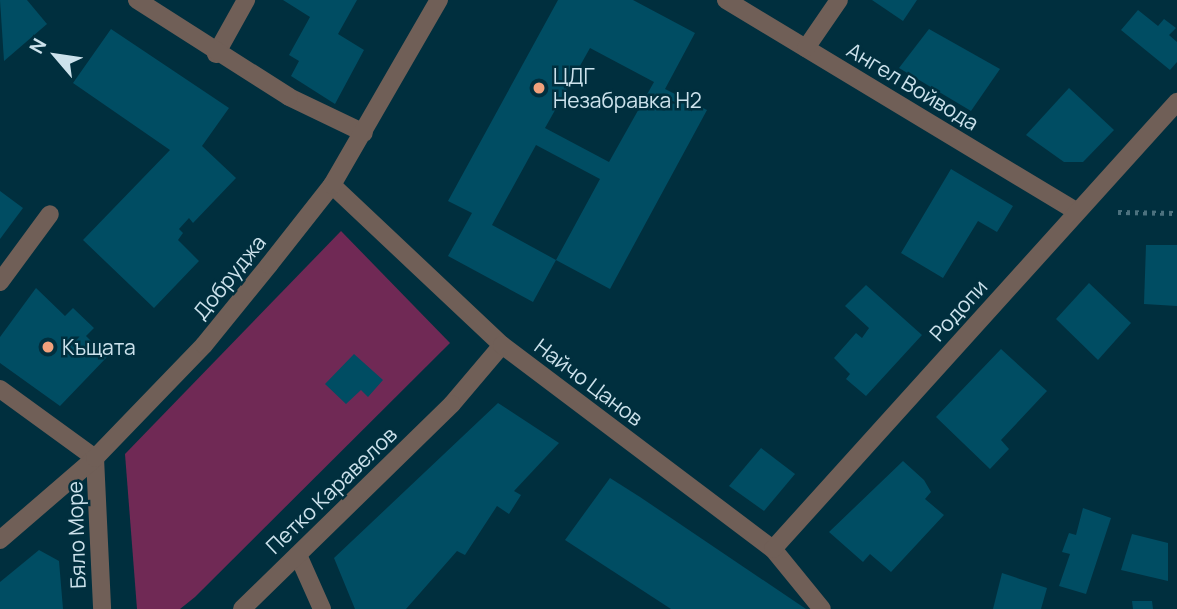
<!DOCTYPE html>
<html>
<head>
<meta charset="utf-8">
<style>
	body { margin:0 }
	#map { position:relative; width:1177px; height:609px; overflow:hidden; background:#002f3e; font-family:Manrope,sans-serif }
	div>[style] { position:absolute }
	.green>* { inset:0; background:#702955 }
	.building>* { inset:0; background:#004d63 }
	.path>* { height:4.5px; margin-top:-2.25px; transform-origin:0; background:repeating-linear-gradient(90deg,#4c717e 0 3.5px,transparent 0 8.5px) }
	.service>* { height:18px; margin:-9px; padding:0 9px; transform-origin:9px; border-radius:9px; background:#705f57 }
	.pedestrian>* { height:18px; margin:-9px; padding:0 9px; transform-origin:9px; border-radius:9px; background:#705f57 }
	.minor>* { height:18px; margin:-9px; padding:0 9px; transform-origin:9px; border-radius:9px; background:#705f57 }
	.dots>* { width:19px; height:19px; translate:-50% -50%; box-sizing:border-box; border:4px solid #002f3e; border-radius:50% }
	span { translate:-50% -50%; white-space:nowrap; text-align:center; line-height:1.15; -webkit-text-stroke:5px #002f3e; paint-order:stroke }
	.poi-label { font-size:21px; color:#cce2ec }
	.left { translate:0 -50%; text-align:left }
	.street-label { font-size:21px; color:#cce2ec }
	.north { position:absolute; left:21px; top:21px; width:70px; height:70px; -webkit-text-stroke:5px #002f3e; paint-order:stroke; rotate:299deg; font-size:19px; font-weight:700; line-height:28px; text-align:center; color:#cce2ec }
	.north::after { content:''; display:block; margin:auto; width:24px; height:32px; background:#cce2ec; clip-path:polygon(50% 0,100% 100%,50% 72%,0 100%) }
</style>
</head>
<body>
<div id="map">
	<div class="green">
		<i style="clip-path:polygon(341px 231px,450px 343px,195px 597px,180px 609px,137px 609px,125px 454px)"></i>
	</div>
	<div class="building">
		<i style="clip-path:polygon(0 0,27px 0,47px 24px,4px 61px)"></i>
		<i style="clip-path:polygon(283px 0,357px 0,338px 34px,364px 50px,335px 104px,291px 76px,299px 61px,289px 55px,310px 17px)"></i>
		<i style="clip-path:polygon(evenodd,558px 0,633px 0,695px 33px,665px 89px,707px 110px,610px 289px,556px 260px,600px 179px,536px 145px,492px 225px,556px 260px,533px 302px,448px 256px,472px 213px,448px 201px,558px 0,590px 48px,654px 82px,609px 162px,545px 128px,590px 48px)"></i>
		<i style="clip-path:polygon(872px 0,917px 0,903px 21px)"></i>
		<i style="clip-path:polygon(1138px 10px,1158px 26px,1164px 19px,1176px 28px,1169px 35px,1177px 42px,1177px 62px,1170px 70px,1121px 30px)"></i>
		<i style="clip-path:polygon(111px 29px,229px 108px,202px 146px,236px 178px,193px 223px,189px 218px,179px 229px,183px 233px,178px 240px,199px 261px,154px 308px,83px 240px,170px 150px,73px 83px)"></i>
		<i style="clip-path:polygon(929px 29px,1000px 69px,971px 111px,899px 68px)"></i>
		<i style="clip-path:polygon(1069px 88px,1114px 130px,1083px 162px,1064px 162px,1026px 135px)"></i>
		<i style="clip-path:polygon(951px 169px,1013px 206px,997px 232px,978px 221px,943px 278px,901px 253px)"></i>
		<i style="clip-path:polygon(0 191px,23px 208px,0 239px)"></i>
		<i style="clip-path:polygon(1146px 245px,1177px 245px,1177px 306px,1144px 304px)"></i>
		<i style="clip-path:polygon(1089px 283px,1131px 323px,1098px 360px,1056px 319px)"></i>
		<i style="clip-path:polygon(866px 285px,922px 335px,866px 396px,846px 379px,850px 374px,834px 358px,856px 333px,862px 338px,869px 328px,845px 306px)"></i>
		<i style="clip-path:polygon(36px 288px,65px 316px,73px 308px,94px 328px,86px 336px,107px 357px,60px 406px,0 363px,0 337px)"></i>
		<i style="clip-path:polygon(1001px 349px,1047px 391px,1001px 440px,1009px 449px,990px 469px,936px 417px)"></i>
		<i style="clip-path:polygon(354px 354px,383px 380px,368px 397px,361px 390px,346px 404px,325px 384px)"></i>
		<i style="clip-path:polygon(498px 403px,559px 443px,514px 491px,521px 495px,509px 514px,497px 506px,465px 555px,457px 551px,406px 609px,355px 609px,334px 558px)"></i>
		<i style="clip-path:polygon(761px 448px,795px 474px,764px 511px,729px 486px)"></i>
		<i style="clip-path:polygon(903px 461px,924px 480px,931px 492px,925px 499px,944px 515px,891px 572px,870px 554px,863px 562px,829px 532px)"></i>
		<i style="clip-path:polygon(610px 478px,640px 497px,806px 609px,671px 609px,565px 540px)"></i>
		<i style="clip-path:polygon(1083px 508px,1111px 518px,1086px 594px,1059px 586px,1070px 554px,1062px 552px,1069px 533px,1076px 535px)"></i>
		<i style="clip-path:polygon(1132px 534px,1168px 543px,1168px 581px,1121px 570px)"></i>
		<i style="clip-path:polygon(39px 550px,59px 561px,63px 609px,0 609px,0 582px)"></i>
		<i style="clip-path:polygon(1002px 573px,1047px 588px,1041px 609px,993px 609px)"></i>
		<i style="clip-path:polygon(1132px 601px,1152px 601px,1153px 609px,1133px 609px)"></i>
	</div>
	<div class="path">
		<i style="left:1118px;top:212px;width:59px;rotate:1deg"></i>
	</div>
	<div class="service">
		<i style="left:216px;top:54px;width:62px;rotate:-60.9deg"></i>
		<i style="left:0;top:282px;width:84px;rotate:-53.7deg"></i>
	</div>
	<div class="pedestrian">
		<i style="left:289px;top:97px;width:83px;rotate:25.6deg"></i>
		<i style="left:452px;top:404px;width:77px;rotate:-49.7deg"></i>
	</div>
	<div class="minor">
		<i style="left:137px;top:0;width:180px;rotate:32.5deg"></i>
		<i style="left:726px;top:0;width:410px;rotate:31.1deg"></i>
		<i style="left:806px;top:48px;width:58px;rotate:-55.5deg"></i>
		<i style="left:332px;top:185px;width:233px;rotate:43.3deg"></i>
		<i style="left:502px;top:345px;width:339px;rotate:37deg"></i>
		<i style="left:773px;top:549px;width:77px;rotate:50.8deg"></i>
		<i style="left:0;top:389px;width:117px;rotate:36deg"></i>
		<i style="left:95px;top:458px;width:151px;rotate:87.3deg"></i>
		<i style="left:0;top:540px;width:125px;rotate:-40.8deg"></i>
		<i style="left:95px;top:458px;width:157px;rotate:-46deg"></i>
		<i style="left:204px;top:345px;width:103px;rotate:-50.9deg"></i>
		<i style="left:269px;top:265px;width:102px;rotate:-51.8deg"></i>
		<i style="left:332px;top:185px;width:214px;rotate:-60deg"></i>
		<i style="left:773px;top:549px;width:603px;rotate:-47.89deg"></i>
		<i style="left:298px;top:555px;width:59px;rotate:66deg"></i>
		<i style="left:242px;top:609px;width:293px;rotate:-44.3deg"></i>
	</div>
	<div class="dots">
		<i style="left:539px;top:88px;background:#f1a17c"></i>
		<i style="left:48px;top:347px;background:#f1a17c"></i>
	</div>
	<div class="poi-label">
		<span class="left" style="left:553px;top:88px">ЦДГ<br>Незабравка Н2</span>
		<span class="left" style="left:62px;top:347px">Къщата</span>
	</div>
	<div class="street-label">
		<span style="left:913px;top:86px;rotate:31deg">Ангел Войвода</span>
		<span style="left:229px;top:277px;rotate:-51deg">Добруджа</span>
		<span style="left:958px;top:310px;rotate:-48deg">Родопи</span>
		<span style="left:589px;top:382px;rotate:37deg">Найчо Цанов</span>
		<span style="left:331px;top:490px;rotate:-44deg">Петко Каравелов</span>
		<span style="left:76px;top:535px;rotate:-92deg">Бяло Море</span>
	</div>
	<div class="north">N</div>
</div>
</body>
</html>
